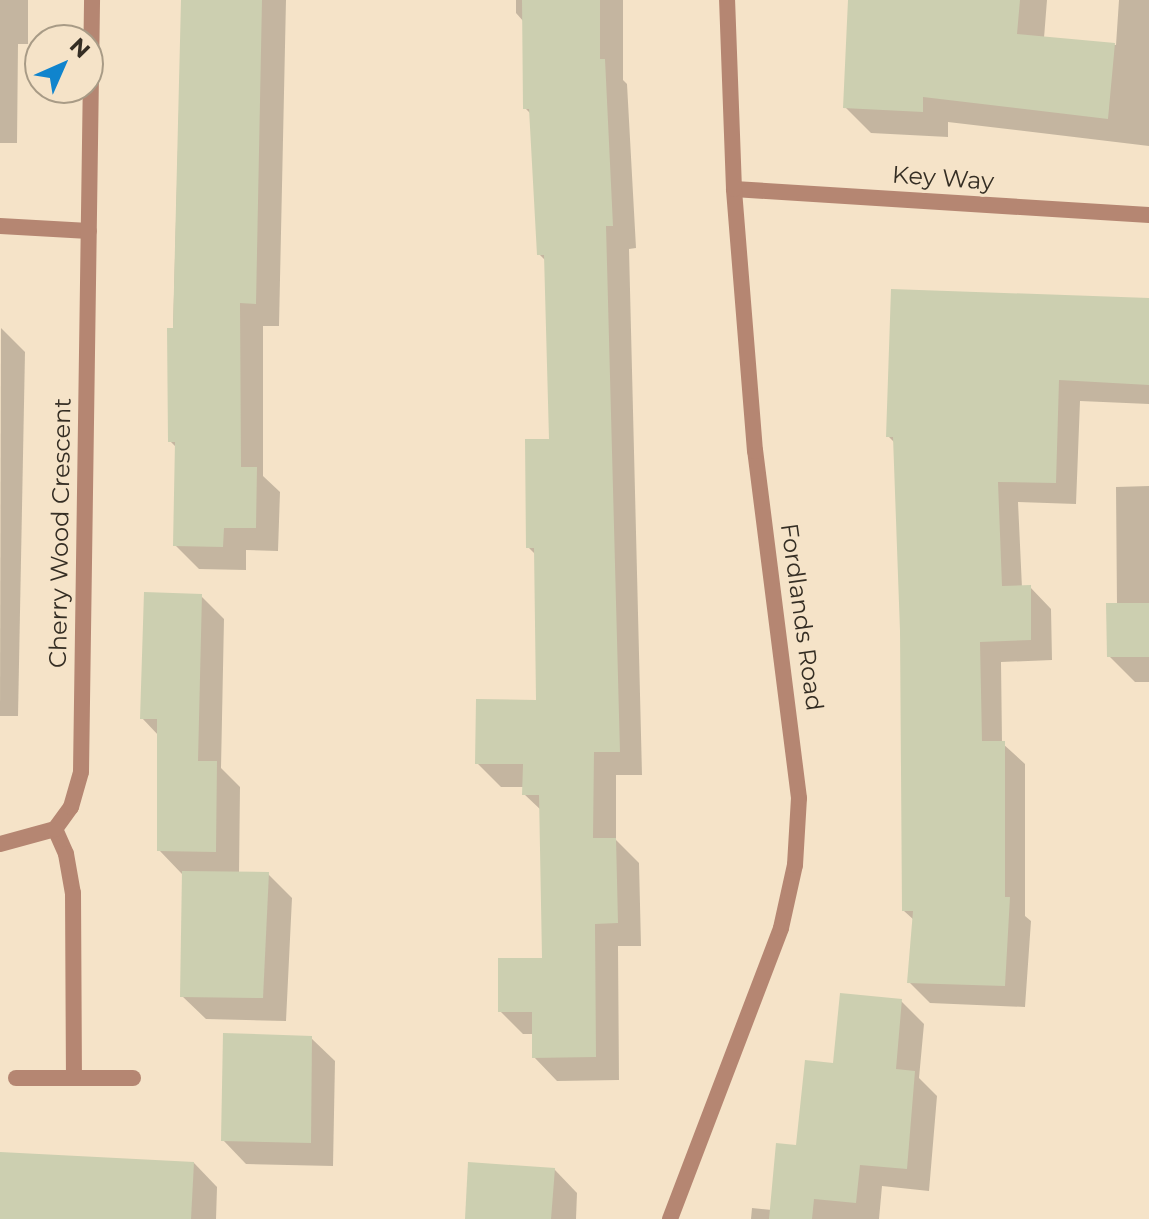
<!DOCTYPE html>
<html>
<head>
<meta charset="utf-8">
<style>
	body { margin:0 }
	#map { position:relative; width:1149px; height:1219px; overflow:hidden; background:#f5e3c8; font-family:Montserrat,sans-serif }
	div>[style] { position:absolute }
	.shadow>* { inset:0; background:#0003 }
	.building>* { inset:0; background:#cccfb0 }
	.minor>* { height:16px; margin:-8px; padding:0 8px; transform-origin:8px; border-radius:8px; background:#b58672 }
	span { translate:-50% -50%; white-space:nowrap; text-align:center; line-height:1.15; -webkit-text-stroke:6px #f5e3c8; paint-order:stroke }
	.street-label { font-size:24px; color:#352e24 }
	.north { position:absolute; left:24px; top:24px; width:80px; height:80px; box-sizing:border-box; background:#f5e3c8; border:2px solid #a89b86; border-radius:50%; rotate:45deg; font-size:22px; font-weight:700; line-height:32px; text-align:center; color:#352e24 }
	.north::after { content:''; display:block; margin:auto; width:28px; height:36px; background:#1084cd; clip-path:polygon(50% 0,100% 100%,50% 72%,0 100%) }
</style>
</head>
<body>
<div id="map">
	<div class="shadow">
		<i style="clip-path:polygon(0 0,28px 0,28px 44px,18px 44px,17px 143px,0 143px)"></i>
		<i style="clip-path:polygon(182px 0,286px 0,279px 326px,263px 326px,263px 476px,280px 492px,278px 551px,246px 550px,246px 570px,199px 569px,175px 545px,177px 448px,170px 441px)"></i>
		<i style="clip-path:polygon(516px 0,623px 0,623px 80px,627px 84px,636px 248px,629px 249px,642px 775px,616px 775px,616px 840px,639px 863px,641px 946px,618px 946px,619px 1080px,557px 1081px,534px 1057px,534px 1034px,523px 1034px,500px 1011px,544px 960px,542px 811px,524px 794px,524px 787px,501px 787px,477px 763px,538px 702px,536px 555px,528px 547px,551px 441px,546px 261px,539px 254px,532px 115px,525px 108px,524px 22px,516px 13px)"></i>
		<i style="clip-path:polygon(850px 0,1047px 0,1044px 38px,1116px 45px,1119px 0,1149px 0,1149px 146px,948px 122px,948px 137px,871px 133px,845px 107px)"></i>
		<i style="clip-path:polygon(1149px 301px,1149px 404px,1080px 401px,1076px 504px,1018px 502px,1022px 588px,1030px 587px,1051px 609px,1052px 660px,1001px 662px,1002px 743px,1025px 764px,1025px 916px,1031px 921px,1025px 1007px,930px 1003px,909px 982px,914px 920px,904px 911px,902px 631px,895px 443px,888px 436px)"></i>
		<i style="clip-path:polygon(1px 328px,25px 352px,18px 716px,0 716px)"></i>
		<i style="clip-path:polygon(1149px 486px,1149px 682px,1135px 682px,1109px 656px,1117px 605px,1116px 487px)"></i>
		<i style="clip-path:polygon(201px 596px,224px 619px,221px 768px,240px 787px,239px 874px,268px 874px,292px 898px,286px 1021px,206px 1019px,182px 996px,182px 874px,159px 850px,159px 736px,142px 718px)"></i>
		<i style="clip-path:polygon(901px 1001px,924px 1024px,919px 1078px,937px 1096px,929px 1191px,882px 1186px,879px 1219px,751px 1219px,752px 1208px,772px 1210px,835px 1065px)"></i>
		<i style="clip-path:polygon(311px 1038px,335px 1061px,333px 1166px,246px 1164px,223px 1140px)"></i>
		<i style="clip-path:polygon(0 1154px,194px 1163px,217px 1187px,216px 1219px,0 1219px)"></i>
		<i style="clip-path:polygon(554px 1169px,577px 1193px,576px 1219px,467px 1219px)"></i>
	</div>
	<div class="building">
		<i style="clip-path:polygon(181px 0,262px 0,256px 304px,240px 303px,241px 467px,257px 467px,256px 528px,224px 528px,223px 547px,173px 546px,175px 442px,168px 442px,167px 328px,173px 328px)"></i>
		<i style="clip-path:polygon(522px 0,600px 0,600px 59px,605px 59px,613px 226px,606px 226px,620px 752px,594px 752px,593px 838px,616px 838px,618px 923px,595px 924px,596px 1057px,532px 1058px,532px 1012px,498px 1012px,498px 958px,542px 958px,539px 795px,522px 795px,523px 764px,475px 764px,476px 699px,536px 700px,534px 548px,526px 548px,525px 439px,549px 439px,544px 255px,537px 255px,529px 109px,523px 109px)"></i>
		<i style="clip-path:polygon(848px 0,1020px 0,1017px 34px,1115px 43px,1108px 119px,923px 97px,923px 112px,843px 108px)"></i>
		<i style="clip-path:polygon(891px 289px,1149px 298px,1149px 385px,1059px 380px,1056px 483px,998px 482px,1002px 586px,1031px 585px,1031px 640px,980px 642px,982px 741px,1005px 741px,1005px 897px,1010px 897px,1005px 986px,907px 983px,913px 911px,902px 911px,900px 631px,893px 437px,886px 437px)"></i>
		<i style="clip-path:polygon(144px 592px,202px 594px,198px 761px,217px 761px,216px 852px,157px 851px,157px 719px,140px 719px)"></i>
		<i style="clip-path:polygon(1106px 603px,1149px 603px,1149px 657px,1107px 657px)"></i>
		<i style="clip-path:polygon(182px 871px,269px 872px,263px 998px,180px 997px)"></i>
		<i style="clip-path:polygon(840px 993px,902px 999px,896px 1069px,915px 1071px,907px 1169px,860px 1165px,856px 1203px,814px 1199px,812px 1219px,769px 1219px,776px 1143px,796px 1145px,805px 1060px,833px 1063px)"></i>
		<i style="clip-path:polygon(223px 1033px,312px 1036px,311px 1143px,221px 1141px)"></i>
		<i style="clip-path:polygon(0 1152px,194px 1162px,191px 1219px,0 1219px)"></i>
		<i style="clip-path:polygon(468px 1162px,555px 1168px,551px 1219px,465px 1219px)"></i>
	</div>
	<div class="minor">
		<i style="left:734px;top:189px;width:416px;rotate:3.6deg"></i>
		<i style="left:0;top:226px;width:89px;rotate:3.2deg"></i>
		<i style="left:55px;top:829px;width:27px;rotate:66deg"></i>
		<i style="left:66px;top:854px;width:40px;rotate:80deg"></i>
		<i style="left:73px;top:893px;width:185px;rotate:89.7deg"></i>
		<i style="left:0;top:844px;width:57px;rotate:-15.3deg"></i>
		<i style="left:55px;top:829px;width:27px;rotate:-54deg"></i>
		<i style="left:71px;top:807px;width:36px;rotate:-74deg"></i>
		<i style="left:81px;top:772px;width:772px;rotate:-89.18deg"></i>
		<i style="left:16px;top:1078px;width:117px"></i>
		<i style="left:670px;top:1219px;width:311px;rotate:-69.1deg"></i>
		<i style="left:781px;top:928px;width:65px;rotate:-77.5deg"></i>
		<i style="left:795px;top:865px;width:67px;rotate:-86.6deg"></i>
		<i style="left:799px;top:798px;width:350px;rotate:-97.2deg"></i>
		<i style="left:755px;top:451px;width:263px;rotate:-94.6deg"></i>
		<i style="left:734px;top:189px;width:189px;rotate:-92.1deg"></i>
	</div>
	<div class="street-label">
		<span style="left:943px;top:178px;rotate:4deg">Key Way</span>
		<span style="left:60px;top:533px;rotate:-89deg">Cherry Wood Crescent</span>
		<span style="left:802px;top:617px;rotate:82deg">Fordlands Road</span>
	</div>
	<div class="north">N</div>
</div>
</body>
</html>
